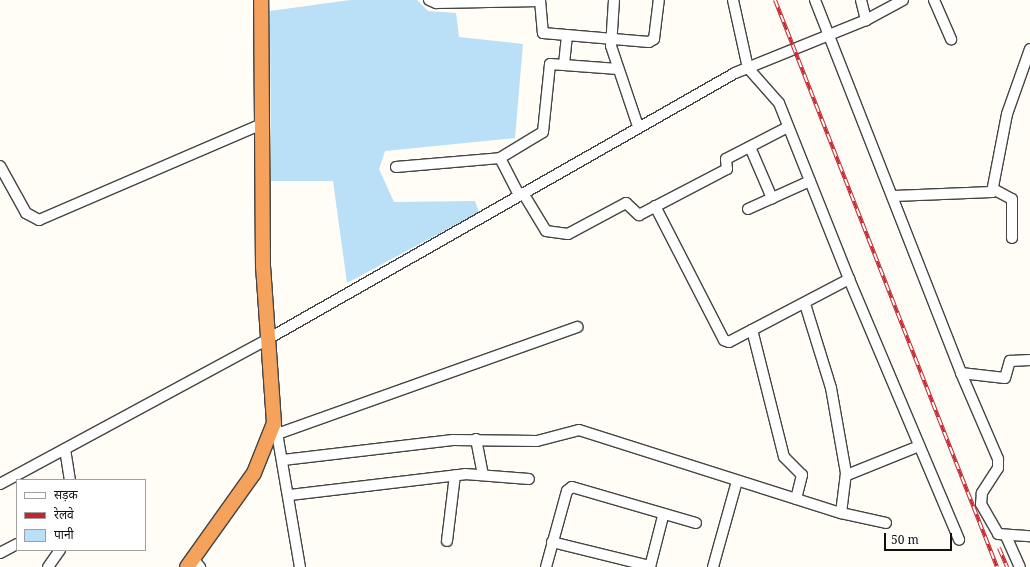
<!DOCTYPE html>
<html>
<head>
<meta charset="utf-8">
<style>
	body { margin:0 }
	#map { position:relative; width:1030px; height:567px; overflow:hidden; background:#fffdf5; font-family:"Noto Serif","Noto Sans Devanagari",serif }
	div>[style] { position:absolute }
	.water>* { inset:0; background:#b9e0f7 }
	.roads { filter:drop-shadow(1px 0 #444) drop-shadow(-1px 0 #444) drop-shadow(0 1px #444) drop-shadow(0 -1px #444) }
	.minor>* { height:10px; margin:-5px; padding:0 5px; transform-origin:5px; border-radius:5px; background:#fff }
	.highway>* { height:14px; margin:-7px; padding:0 7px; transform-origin:7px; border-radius:7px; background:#f5a25d }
	.rail>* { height:4px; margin-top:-2px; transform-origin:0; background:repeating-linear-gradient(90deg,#fff 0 8px,#c4262e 0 16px); box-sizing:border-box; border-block:1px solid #c4262e }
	span { translate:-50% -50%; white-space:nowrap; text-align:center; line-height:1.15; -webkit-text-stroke:4px #fff; paint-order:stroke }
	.legend { position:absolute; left:16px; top:479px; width:130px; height:72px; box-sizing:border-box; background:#fff; border:1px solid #a0a0a0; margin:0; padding:5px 7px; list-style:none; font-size:12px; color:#111 }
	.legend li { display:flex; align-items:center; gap:8px; height:20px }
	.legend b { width:20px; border:1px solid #a0a0a0 }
	.scale { position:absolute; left:884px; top:533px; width:68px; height:18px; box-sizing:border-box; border:2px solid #111; border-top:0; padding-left:5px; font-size:12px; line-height:14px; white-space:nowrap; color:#111; -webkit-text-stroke:3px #fff; paint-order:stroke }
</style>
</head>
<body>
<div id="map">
	<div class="water">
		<i style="clip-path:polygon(350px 0,417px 0,428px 11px,456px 13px,459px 37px,523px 44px,515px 138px,385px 151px,379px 169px,394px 202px,475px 201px,479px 212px,347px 283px,333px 181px,271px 181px,270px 11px)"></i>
	</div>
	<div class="roads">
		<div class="minor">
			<i style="left:429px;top:0;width:8px;rotate:23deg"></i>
			<i style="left:436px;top:3px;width:104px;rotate:-1.1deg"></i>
			<i style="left:540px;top:0;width:33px;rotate:85deg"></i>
			<i style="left:543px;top:33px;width:106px;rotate:4.9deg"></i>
			<i style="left:649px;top:42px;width:6px;rotate:-31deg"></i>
			<i style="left:654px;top:39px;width:39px;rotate:-83deg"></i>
			<i style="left:614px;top:0;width:46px;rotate:93.7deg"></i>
			<i style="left:611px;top:46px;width:84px;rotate:71.4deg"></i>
			<i style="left:733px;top:0;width:70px;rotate:77.6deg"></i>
			<i style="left:748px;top:68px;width:47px;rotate:48.5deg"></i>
			<i style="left:779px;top:103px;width:189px;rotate:68.3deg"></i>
			<i style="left:815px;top:0;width:401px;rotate:68.6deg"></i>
			<i style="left:961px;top:373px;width:94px;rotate:66.7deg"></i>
			<i style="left:998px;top:459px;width:9px;rotate:90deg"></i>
			<i style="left:998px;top:468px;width:30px;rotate:123deg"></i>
			<i style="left:982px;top:493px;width:11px;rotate:95deg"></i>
			<i style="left:981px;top:504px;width:34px;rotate:60deg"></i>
			<i style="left:998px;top:534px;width:32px;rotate:4deg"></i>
			<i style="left:861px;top:0;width:21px;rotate:76deg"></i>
			<i style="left:934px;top:0;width:43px;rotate:66.4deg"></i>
			<i style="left:564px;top:64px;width:29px;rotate:-84deg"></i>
			<i style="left:750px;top:147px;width:56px;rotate:66.7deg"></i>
			<i style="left:500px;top:158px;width:42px;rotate:62.8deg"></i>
			<i style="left:0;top:166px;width:54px;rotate:61deg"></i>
			<i style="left:26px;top:213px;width:15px;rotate:28deg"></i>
			<i style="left:39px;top:220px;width:243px;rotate:-23.3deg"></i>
			<i style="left:396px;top:167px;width:104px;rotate:-4.9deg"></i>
			<i style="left:500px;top:158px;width:50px;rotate:-31.2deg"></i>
			<i style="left:543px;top:132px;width:68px;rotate:-84.1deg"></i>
			<i style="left:550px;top:64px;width:68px;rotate:4.2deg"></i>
			<i style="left:993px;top:189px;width:21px;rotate:28deg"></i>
			<i style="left:1012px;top:199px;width:39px;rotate:90deg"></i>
			<i style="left:523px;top:193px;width:44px;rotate:58.8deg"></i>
			<i style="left:546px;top:231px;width:22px;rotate:8deg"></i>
			<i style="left:568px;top:234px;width:66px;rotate:-28.1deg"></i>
			<i style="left:626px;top:203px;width:18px;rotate:43deg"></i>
			<i style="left:639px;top:215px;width:99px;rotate:-27.6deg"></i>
			<i style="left:727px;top:169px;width:10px;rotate:-96deg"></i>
			<i style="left:726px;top:159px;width:70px;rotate:-27.3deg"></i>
			<i style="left:894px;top:196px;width:98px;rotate:-2.3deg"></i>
			<i style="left:992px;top:192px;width:79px;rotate:-79.1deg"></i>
			<i style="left:1007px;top:114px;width:69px;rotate:-70.5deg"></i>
			<i style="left:655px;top:206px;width:151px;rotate:62.8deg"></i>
			<i style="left:724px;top:340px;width:5px;rotate:22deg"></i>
			<i style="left:729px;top:342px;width:26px;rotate:-28deg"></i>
			<i style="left:748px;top:209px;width:68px;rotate:-24.3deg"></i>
			<i style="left:805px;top:304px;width:88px;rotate:72.8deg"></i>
			<i style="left:831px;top:388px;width:86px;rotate:80deg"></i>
			<i style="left:846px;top:473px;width:40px;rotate:97.1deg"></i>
			<i style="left:961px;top:373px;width:44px;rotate:6.5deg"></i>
			<i style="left:1005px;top:378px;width:18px;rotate:-74deg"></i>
			<i style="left:1010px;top:361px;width:20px;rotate:-3deg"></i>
			<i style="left:276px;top:427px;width:142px;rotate:80.3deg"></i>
			<i style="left:277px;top:434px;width:319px;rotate:-19.6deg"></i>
			<i style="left:476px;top:439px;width:36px;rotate:79deg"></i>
			<i style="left:65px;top:449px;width:31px;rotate:81deg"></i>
			<i style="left:283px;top:460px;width:171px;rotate:-6.7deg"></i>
			<i style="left:453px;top:440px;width:84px;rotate:0.7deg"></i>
			<i style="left:537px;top:441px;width:43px;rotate:-14.7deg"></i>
			<i style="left:579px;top:430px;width:275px;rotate:17.6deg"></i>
			<i style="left:841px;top:513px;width:46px;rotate:12.5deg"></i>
			<i style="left:847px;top:475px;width:78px;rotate:-21.9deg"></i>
			<i style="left:0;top:484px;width:302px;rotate:-28.4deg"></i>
			<i style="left:266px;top:340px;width:540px;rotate:-29.65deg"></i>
			<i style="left:735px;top:73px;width:141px;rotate:-22deg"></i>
			<i style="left:866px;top:20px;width:42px;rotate:-28.4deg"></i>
			<i style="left:290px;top:495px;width:176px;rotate:-6.8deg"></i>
			<i style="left:465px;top:474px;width:64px;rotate:4.5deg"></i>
			<i style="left:796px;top:499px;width:25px;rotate:-76deg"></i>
			<i style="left:802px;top:475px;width:25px;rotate:-135deg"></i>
			<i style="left:784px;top:457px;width:131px;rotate:-104.1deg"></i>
			<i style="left:752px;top:330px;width:110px;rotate:-27.7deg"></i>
			<i style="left:849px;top:279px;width:283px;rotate:67.1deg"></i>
			<i style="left:1006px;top:536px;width:34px;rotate:66deg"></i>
			<i style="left:447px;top:541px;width:66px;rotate:-83.1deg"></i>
			<i style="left:552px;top:542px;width:101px;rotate:13.8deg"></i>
			<i style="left:0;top:553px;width:19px;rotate:-28deg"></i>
			<i style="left:193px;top:559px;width:11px;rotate:49deg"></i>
			<i style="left:48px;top:567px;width:21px;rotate:-55deg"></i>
			<i style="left:546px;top:567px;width:79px;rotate:-74.6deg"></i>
			<i style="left:567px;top:491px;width:6px;rotate:-39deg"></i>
			<i style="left:572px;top:487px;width:129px;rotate:16.2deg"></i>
			<i style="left:650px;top:567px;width:53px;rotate:-75.7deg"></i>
			<i style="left:713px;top:567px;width:89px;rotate:-74.4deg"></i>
		</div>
		<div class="highway">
			<i style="left:187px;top:567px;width:115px;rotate:-54.5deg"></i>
			<i style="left:254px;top:473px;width:54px;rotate:-68.2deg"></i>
			<i style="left:274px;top:423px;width:156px;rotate:-94deg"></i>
			<i style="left:263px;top:267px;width:267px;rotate:-90.4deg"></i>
		</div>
	</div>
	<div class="rail">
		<i style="left:775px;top:0;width:609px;rotate:68.62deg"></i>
		<i style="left:999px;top:548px;width:21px;rotate:67deg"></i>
	</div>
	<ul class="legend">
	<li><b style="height:5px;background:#fff"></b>सड़क</li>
	<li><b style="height:5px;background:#c4262e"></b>रेलवे</li>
	<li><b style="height:11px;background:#b9e0f7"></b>पानी</li>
	</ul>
	<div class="scale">50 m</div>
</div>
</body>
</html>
